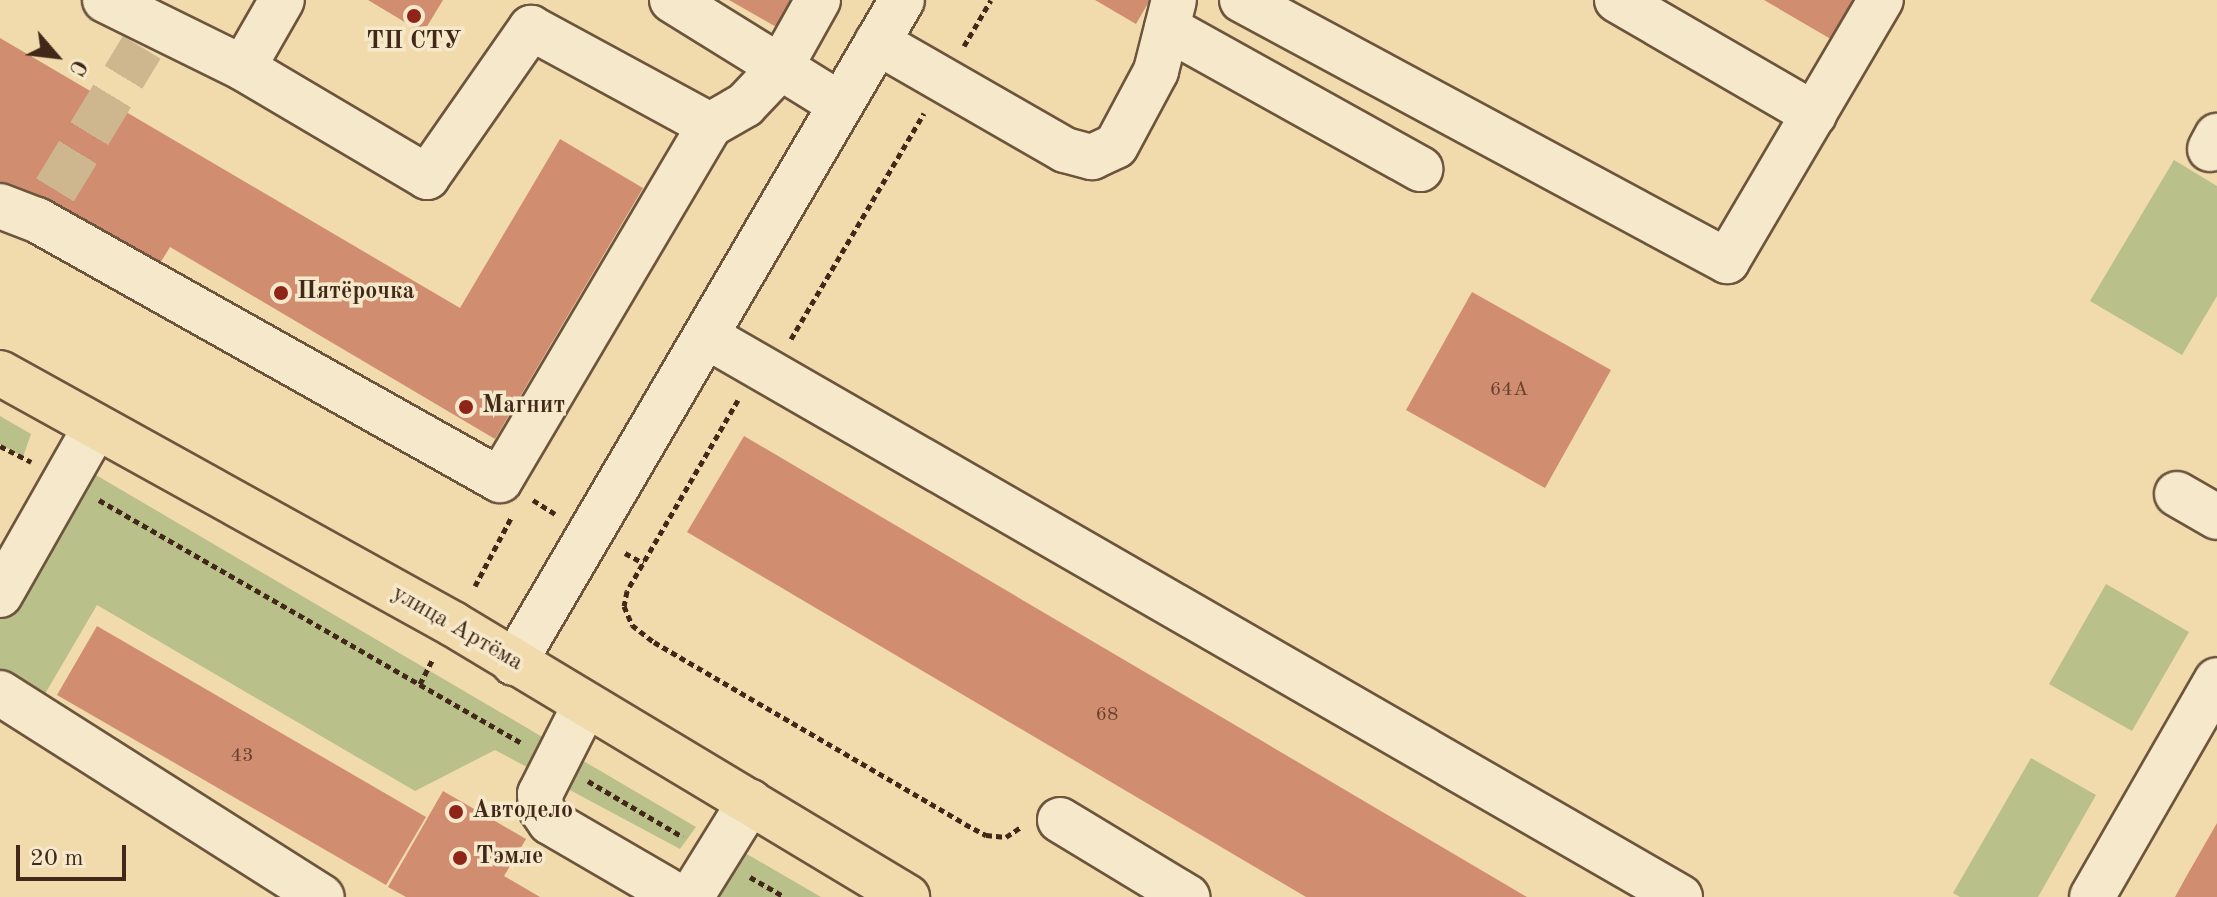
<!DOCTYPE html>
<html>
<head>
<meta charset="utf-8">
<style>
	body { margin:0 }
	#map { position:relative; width:2217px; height:897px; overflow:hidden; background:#f1dbad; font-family:"Old Standard TT",serif }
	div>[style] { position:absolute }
	.green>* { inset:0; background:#b9c08a }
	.building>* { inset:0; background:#d18d70 }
	.minor-tunnel>* { height:44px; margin-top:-22px; transform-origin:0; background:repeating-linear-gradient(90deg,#ceb78f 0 44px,transparent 0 66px) }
	.path>* { height:5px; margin-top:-2.5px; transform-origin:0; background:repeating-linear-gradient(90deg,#412818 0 6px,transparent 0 10px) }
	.roads { filter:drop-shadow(2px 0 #6d553d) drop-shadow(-2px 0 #6d553d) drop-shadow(0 2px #6d553d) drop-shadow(0 -2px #6d553d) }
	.minor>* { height:44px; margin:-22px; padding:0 22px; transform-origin:22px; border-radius:22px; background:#f6e8ca }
	.major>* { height:44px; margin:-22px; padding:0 22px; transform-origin:22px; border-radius:22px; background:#f1dbad }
	.dots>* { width:22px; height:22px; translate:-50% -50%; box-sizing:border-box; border:4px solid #f6e8ca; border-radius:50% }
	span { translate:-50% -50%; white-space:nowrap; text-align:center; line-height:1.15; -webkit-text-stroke:7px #f6e8ca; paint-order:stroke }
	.number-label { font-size:20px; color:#65412e }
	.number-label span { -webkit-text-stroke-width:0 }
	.poi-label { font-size:24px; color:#412818; font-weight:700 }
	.left { translate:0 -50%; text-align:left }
	.street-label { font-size:24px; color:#412818 }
	.north { position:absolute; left:16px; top:16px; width:80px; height:80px; -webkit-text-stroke:6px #f6e8ca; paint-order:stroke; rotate:118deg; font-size:22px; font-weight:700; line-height:32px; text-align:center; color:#412818 }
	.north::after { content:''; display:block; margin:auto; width:28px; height:36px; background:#412818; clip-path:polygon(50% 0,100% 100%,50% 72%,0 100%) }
	.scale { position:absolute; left:16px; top:845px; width:110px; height:36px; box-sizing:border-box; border:4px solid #412818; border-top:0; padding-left:10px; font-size:24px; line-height:28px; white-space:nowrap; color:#412818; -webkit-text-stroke:6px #f6e8ca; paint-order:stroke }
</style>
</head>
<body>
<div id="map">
	<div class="green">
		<i style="clip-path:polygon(2174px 160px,2217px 186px,2217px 296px,2182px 355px,2090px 301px)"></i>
		<i style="clip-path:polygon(0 416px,31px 434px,23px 457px,0 444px)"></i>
		<i style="clip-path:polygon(84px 468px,696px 827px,680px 849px,495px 750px,415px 791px,97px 605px,42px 699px,0 676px,0 615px)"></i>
		<i style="clip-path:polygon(2106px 584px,2189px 632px,2132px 731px,2049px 684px)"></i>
		<i style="clip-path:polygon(2031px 758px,2096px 795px,2038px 897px,1960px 897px,1953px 893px)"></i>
		<i style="clip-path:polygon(745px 853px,821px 897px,719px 897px)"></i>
	</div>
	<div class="building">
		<i style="clip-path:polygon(368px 0,443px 0,423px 33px)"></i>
		<i style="clip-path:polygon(729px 0,794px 0,778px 28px)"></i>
		<i style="clip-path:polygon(1095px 0,1150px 0,1136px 24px)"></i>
		<i style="clip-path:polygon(1764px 0,1868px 0,1841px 45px)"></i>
		<i style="clip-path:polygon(0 38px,460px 308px,560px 139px,643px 188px,495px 439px,170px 247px,151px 278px,0 188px)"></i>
		<i style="clip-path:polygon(1472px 292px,1611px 370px,1545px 488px,1406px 410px)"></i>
		<i style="clip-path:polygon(744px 436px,1527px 897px,1306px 897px,687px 532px)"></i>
		<i style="clip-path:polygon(97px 626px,426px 817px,386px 885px,57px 695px)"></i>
		<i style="clip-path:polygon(443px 791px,526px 839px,504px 876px,540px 897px,406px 897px,388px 887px)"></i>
		<i style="clip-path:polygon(2217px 823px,2217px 897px,2175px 897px,2186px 877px)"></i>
	</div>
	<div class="minor-tunnel">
		<i style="left:55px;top:190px;width:167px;rotate:-58.7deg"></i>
	</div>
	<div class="path">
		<i style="left:964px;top:46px;width:53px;rotate:-59.6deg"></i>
		<i style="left:791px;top:339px;width:262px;rotate:-59.5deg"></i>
		<i style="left:738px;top:400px;width:221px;rotate:120.2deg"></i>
		<i style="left:627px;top:591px;width:15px;rotate:101deg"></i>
		<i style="left:624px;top:606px;width:21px;rotate:67deg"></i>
		<i style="left:632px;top:625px;width:28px;rotate:38deg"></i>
		<i style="left:654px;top:642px;width:360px;rotate:30.3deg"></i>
		<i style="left:965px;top:824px;width:24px;rotate:28deg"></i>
		<i style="left:986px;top:835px;width:20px;rotate:6deg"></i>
		<i style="left:1006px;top:837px;width:18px;rotate:-34deg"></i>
		<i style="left:0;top:446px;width:35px;rotate:27deg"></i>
		<i style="left:99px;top:500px;width:486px;rotate:29.9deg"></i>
		<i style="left:533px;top:500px;width:26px;rotate:32deg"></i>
		<i style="left:625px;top:553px;width:21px;rotate:29deg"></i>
		<i style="left:475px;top:586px;width:79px;rotate:-62.1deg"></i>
		<i style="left:420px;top:684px;width:28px;rotate:-63deg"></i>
		<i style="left:588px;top:781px;width:110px;rotate:30.5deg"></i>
		<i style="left:750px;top:877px;width:39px;rotate:30deg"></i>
	</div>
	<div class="roads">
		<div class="minor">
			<i style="left:105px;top:0;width:154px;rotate:26.2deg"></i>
			<i style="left:243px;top:68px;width:214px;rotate:30.6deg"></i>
			<i style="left:427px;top:177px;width:182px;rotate:-55.1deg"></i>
			<i style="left:531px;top:28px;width:204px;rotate:28.5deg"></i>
			<i style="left:710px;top:125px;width:40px;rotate:-29.7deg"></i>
			<i style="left:745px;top:105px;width:51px;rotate:-46.6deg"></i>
			<i style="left:780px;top:68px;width:78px;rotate:-60.8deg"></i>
			<i style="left:672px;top:0;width:198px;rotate:31.8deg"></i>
			<i style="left:1242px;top:0;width:551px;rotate:28.29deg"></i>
			<i style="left:1727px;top:261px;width:303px;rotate:-59.5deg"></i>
			<i style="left:1617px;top:0;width:228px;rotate:30.1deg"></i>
			<i style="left:1167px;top:28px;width:290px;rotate:29.1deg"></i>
			<i style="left:877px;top:42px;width:217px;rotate:29.9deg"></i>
			<i style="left:1065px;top:150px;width:28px;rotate:15deg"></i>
			<i style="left:1092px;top:157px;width:26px;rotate:-25deg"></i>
			<i style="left:1116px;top:146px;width:85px;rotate:-61.9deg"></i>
			<i style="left:1156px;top:71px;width:73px;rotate:-75.8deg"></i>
			<i style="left:243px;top:68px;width:78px;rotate:-60.2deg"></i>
			<i style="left:2210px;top:149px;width:15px;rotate:-62deg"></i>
			<i style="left:0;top:206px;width:40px;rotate:21deg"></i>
			<i style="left:37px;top:220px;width:531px;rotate:29.32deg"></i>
			<i style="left:500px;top:480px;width:412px;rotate:-59.4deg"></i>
			<i style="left:706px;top:336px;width:1124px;rotate:29.94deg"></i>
			<i style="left:2177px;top:494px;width:46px;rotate:29.9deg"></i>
			<i style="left:0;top:595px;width:192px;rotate:-60.4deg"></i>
			<i style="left:514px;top:663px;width:768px;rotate:-59.66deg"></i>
			<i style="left:0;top:693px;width:381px;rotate:32.4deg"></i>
			<i style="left:585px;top:705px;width:100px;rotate:116.8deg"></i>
			<i style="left:540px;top:794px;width:15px;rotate:86deg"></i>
			<i style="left:541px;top:809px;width:16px;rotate:55deg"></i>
			<i style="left:550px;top:822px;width:149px;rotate:30.2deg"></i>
			<i style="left:1060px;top:820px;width:149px;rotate:31.2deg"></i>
			<i style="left:691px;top:897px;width:112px;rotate:-58.2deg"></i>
			<i style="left:2092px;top:897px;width:250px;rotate:-60.1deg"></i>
		</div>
		<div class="major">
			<i style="left:0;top:373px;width:518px;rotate:28.99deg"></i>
			<i style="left:453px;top:624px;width:530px;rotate:31.02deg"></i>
		</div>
	</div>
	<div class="dots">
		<i style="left:414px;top:16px;background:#8f2418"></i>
		<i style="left:281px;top:293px;background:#8f2418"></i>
		<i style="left:466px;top:407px;background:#8f2418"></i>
		<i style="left:456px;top:812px;background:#8f2418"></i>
		<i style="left:460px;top:858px;background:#8f2418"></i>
	</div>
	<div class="number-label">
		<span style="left:1509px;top:390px">64А</span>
		<span style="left:1107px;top:715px">68</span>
		<span style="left:242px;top:756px">43</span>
	</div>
	<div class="poi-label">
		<span style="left:414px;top:43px">ТП СТУ</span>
		<span class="left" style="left:297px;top:293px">Пятёрочка</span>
		<span class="left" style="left:482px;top:407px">Магнит</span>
		<span class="left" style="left:472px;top:812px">Автодело</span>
		<span class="left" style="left:476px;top:858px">Тэмле</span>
	</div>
	<div class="street-label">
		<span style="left:457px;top:629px;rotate:30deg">улица Артёма</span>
	</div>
	<div class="north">С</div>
	<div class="scale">20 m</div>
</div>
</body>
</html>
